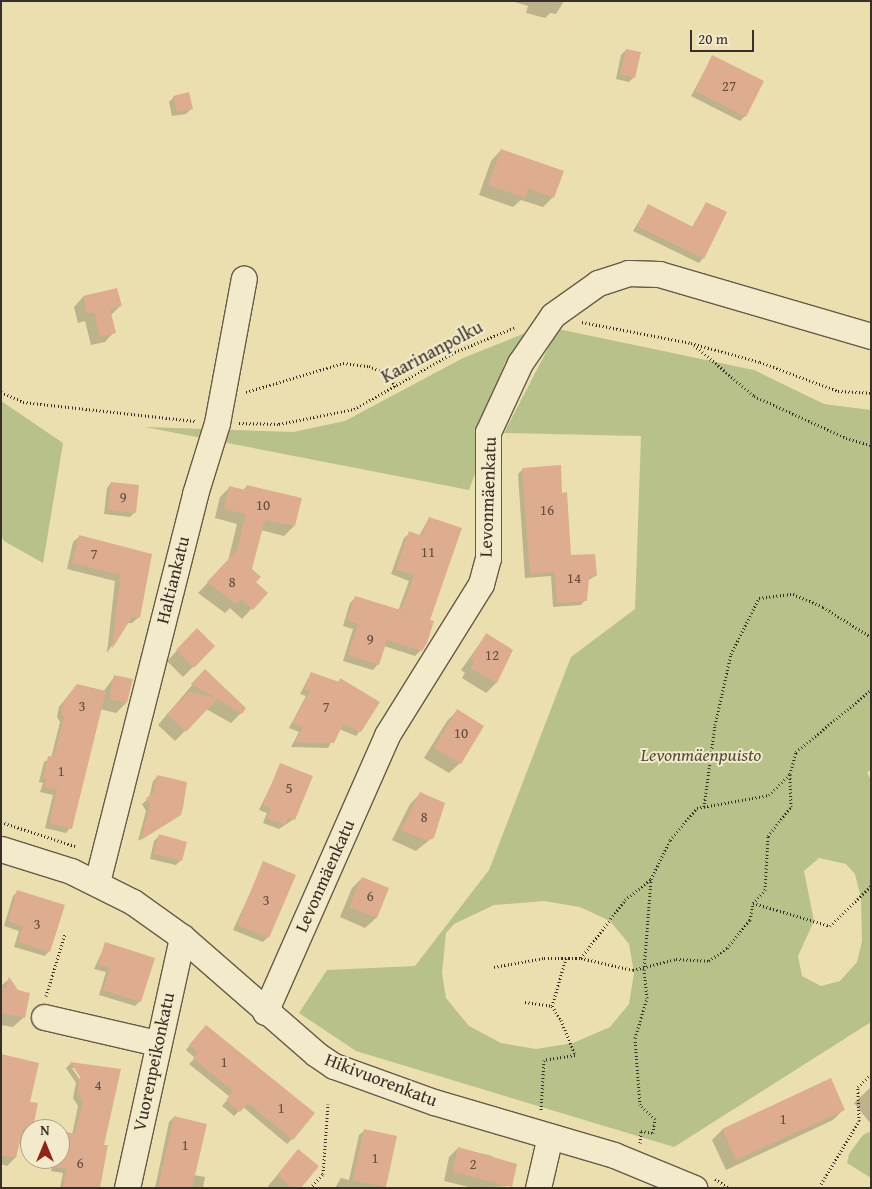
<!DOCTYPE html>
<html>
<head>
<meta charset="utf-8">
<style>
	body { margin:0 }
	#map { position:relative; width:872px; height:1189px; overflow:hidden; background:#ebdfaf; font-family:"Gentium Book Plus",serif }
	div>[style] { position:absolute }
	.green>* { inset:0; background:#b9c18a }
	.shadow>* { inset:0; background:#0003 }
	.building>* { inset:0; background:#dead8f }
	.path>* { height:3px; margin-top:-1.5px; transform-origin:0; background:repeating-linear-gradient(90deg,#383026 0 1px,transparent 0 3.5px) }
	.roads { filter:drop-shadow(1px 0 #655c48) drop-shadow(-1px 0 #655c48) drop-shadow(0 1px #655c48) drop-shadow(0 -1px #655c48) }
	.minor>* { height:25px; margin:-12.5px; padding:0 12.5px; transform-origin:12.5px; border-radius:12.5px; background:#f2eacb }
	span { translate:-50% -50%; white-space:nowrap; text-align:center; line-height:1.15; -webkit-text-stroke:4px #f2eacb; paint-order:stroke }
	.number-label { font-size:15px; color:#624f40 }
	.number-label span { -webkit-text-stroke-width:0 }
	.street-label { font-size:18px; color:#383026 }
	.park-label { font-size:18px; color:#524d3a; font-style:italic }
	.frame { position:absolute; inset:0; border:2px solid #383026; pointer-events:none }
	.north { position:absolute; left:20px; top:1119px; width:50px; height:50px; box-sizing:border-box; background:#f2eacb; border:1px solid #a8a089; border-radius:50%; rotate:0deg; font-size:14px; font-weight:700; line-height:20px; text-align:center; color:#383026 }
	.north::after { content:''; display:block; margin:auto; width:18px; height:22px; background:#8f2418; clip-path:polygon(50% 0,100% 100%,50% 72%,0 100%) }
	.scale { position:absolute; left:690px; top:30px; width:64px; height:22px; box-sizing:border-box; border:2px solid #383026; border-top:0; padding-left:6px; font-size:15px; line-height:18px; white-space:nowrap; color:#383026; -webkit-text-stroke:4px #f2eacb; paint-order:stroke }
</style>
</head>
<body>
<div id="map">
	<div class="green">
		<i style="clip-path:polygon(evenodd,558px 329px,754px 370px,824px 404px,871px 410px,871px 770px,867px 772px,871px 781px,871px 1022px,674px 1147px,356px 1051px,299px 1013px,327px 970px,415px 966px,489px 870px,571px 657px,635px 609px,641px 436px,504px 433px,558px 329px,819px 858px,846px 864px,855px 874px,861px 898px,862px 941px,857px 962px,840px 981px,821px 986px,802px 976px,798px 956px,814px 921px,804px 871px,819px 858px,558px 329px,544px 901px,580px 907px,610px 921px,629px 944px,634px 973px,629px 1004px,610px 1027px,573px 1043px,536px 1049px,501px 1043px,469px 1026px,446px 998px,442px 973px,446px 933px,454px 924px,494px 905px,544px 901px)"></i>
		<i style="clip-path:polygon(528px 332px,505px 363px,480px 426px,476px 471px,469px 490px,145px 427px,293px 432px,345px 421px,463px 358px)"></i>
		<i style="clip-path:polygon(1px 401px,63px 443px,43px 563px,4px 541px,1px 534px)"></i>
		<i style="clip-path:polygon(871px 1131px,871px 1178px,847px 1163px,849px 1154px,863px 1135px)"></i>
	</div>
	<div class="shadow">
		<i style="clip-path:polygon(511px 1px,564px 1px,556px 14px,550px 13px,545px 18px,526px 13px,528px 6px)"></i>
		<i style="clip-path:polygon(626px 50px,634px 77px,629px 82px,616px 79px,621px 55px)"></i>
		<i style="clip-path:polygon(712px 57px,745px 116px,740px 121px,691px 96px)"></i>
		<i style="clip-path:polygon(174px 97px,191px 109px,186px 114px,172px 116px,169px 102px)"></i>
		<i style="clip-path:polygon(501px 150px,553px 197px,543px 207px,521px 200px,513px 207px,479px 195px,491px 161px)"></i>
		<i style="clip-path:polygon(706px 203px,703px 258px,699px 263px,633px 231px,648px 206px,692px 227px)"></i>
		<i style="clip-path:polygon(83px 297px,120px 306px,111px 315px,114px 332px,105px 342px,91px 345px,85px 321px,78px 323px,74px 307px)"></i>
		<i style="clip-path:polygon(523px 469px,561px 494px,570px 557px,595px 576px,587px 581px,585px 600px,581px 605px,553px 607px,551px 576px,525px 578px,518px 474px)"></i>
		<i style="clip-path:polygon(111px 483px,135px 512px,130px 517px,104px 514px,107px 488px)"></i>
		<i style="clip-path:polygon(247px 486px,294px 526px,284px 536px,261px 530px,251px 570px,255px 582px,266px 593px,242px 619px,230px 608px,225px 613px,198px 593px,228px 561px,237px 524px,215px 518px,220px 497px,230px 487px,243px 490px)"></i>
		<i style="clip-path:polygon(429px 518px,428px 621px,421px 650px,415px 656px,384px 646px,378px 664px,373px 670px,343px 661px,353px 629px,343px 626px,350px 603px,356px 597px,398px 611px,409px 581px,391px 574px,404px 538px,410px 533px,419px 536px)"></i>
		<i style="clip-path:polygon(80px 536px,150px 555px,139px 617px,132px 623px,127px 623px,107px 653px,115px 581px,67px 569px,73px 542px)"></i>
		<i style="clip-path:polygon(197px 630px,213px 646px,183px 677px,167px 661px)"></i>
		<i style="clip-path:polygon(486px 635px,511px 650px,496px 683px,486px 693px,462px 678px,465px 673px,461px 670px)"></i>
		<i style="clip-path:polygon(205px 670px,241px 713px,231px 723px,206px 709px,175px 741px,158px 725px)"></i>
		<i style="clip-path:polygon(311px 673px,338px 682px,340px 680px,360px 731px,356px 736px,339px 729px,328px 748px,291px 747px,299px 732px,289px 728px,306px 696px,300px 694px)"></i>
		<i style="clip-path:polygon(115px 676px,126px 703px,116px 713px,100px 709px,70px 828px,66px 833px,45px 828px,53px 795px,40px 792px,43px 783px,39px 782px,44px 762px,51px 758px,60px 722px,57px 717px,59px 707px,72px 691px,103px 692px)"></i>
		<i style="clip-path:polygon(457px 711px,460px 763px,449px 773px,424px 758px,447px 721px)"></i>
		<i style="clip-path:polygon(281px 765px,311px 777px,294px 819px,279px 829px,263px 823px,267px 813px,259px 810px)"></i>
		<i style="clip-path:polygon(158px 776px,177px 816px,138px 841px,146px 811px,142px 804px,149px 798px,153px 781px)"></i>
		<i style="clip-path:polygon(420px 794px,433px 837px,416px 851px,392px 840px,410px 804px)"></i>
		<i style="clip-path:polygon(159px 836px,181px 860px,176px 865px,150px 859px,154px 841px)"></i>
		<i style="clip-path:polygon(264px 863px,268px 937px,263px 942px,233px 930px)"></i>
		<i style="clip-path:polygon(362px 878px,388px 889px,376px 918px,365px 928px,340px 917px,352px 888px)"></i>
		<i style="clip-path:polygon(17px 892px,49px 951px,45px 956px,14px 947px,19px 931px,4px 926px,13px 896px)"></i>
		<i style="clip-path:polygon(106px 943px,140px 1001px,135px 1006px,99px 995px,106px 972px,94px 969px)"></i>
		<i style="clip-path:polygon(9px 979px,24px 1017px,13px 1027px,1px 1025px,1px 986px)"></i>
		<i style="clip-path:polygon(201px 1031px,292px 1139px,287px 1144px,243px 1107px,234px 1116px,222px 1106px,230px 1097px,189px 1064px,195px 1058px,186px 1050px)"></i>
		<i style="clip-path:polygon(1px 1055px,29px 1103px,31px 1129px,30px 1136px,22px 1144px,18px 1143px,15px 1158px,7px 1166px,1px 1164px)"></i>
		<i style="clip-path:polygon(evenodd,71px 1063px,120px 1070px,103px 1146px,98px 1188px,60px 1188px,63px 1173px,51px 1171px,54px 1159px,60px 1159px,60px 1136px,63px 1133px,72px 1135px,78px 1106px,73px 1098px,76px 1083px,66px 1068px,71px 1063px,72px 1068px,75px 1068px,85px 1082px,82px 1083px,72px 1068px)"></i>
		<i style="clip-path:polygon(830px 1080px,844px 1109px,833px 1120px,726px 1170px,712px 1140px,722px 1130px)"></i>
		<i style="clip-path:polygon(871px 1087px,871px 1124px,854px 1103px)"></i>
		<i style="clip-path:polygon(174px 1117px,194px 1175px,205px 1177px,203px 1188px,155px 1188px,169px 1122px)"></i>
		<i style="clip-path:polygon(364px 1131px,396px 1137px,385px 1188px,335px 1188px,341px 1178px,349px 1180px,359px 1135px)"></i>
		<i style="clip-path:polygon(458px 1148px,492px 1156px,491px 1160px,511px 1186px,473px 1188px,444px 1181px,449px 1157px)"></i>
		<i style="clip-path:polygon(298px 1151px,299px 1188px,269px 1188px,268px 1186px)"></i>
	</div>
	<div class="building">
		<i style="clip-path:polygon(626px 49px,641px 52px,635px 78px,620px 74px)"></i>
		<i style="clip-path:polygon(712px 55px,764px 81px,746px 117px,695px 91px)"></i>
		<i style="clip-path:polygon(189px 92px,193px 109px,177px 112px,173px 96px)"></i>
		<i style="clip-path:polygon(501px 149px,564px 171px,554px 198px,528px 188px,525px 198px,488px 185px)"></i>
		<i style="clip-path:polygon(706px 202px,727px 212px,704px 259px,637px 226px,648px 204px,693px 227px)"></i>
		<i style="clip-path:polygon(117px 288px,122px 306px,110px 309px,116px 333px,100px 337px,94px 312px,87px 314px,83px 296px)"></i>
		<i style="clip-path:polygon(561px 465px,562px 493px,567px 492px,571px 555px,595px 554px,597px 576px,589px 577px,587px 601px,557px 603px,555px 572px,530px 574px,522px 468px)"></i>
		<i style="clip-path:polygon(111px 482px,139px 485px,136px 513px,108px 510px)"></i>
		<i style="clip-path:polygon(247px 485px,302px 498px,295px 526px,266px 520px,264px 523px,252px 569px,261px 577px,256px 582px,268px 593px,253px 610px,241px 599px,236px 604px,207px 582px,237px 550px,246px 514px,224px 509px,229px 486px,245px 490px)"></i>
		<i style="clip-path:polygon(429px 517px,462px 528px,430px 620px,434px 621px,427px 643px,422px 651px,387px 640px,379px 665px,348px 655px,358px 624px,347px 620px,355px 596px,401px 610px,414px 575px,396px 569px,409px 531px,422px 536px)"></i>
		<i style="clip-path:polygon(79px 535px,152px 554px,140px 618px,132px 617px,112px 649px,120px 575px,72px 563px)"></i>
		<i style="clip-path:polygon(197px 628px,215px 646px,194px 668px,176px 650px)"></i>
		<i style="clip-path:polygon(486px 633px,513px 650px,497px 683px,471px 668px,474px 662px,470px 660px)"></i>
		<i style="clip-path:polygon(205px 669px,246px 708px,242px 714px,217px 699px,186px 732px,167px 714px,189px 692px,214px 697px,191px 684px)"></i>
		<i style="clip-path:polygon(311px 672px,339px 682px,340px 678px,380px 702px,361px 732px,343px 724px,334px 743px,295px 742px,303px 727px,292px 723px,310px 691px,304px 690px)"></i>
		<i style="clip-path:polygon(114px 675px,133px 679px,127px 703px,109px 699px)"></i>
		<i style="clip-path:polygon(77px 684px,106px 691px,72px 829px,49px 823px,57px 790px,44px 787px,47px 779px,43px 778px,48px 756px,54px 757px,64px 717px,61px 712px,64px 701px)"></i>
		<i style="clip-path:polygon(457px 709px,484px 726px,461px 764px,434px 748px)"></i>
		<i style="clip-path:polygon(280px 763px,313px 776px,295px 820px,288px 817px,285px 825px,267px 818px,271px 808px,263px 805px)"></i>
		<i style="clip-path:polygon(157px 775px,187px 782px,183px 808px,181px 815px,141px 840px,150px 805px,146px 798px,153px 794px)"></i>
		<i style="clip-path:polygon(420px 792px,445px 803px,434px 838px,427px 841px,401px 830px)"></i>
		<i style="clip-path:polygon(159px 834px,187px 842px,182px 861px,154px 854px)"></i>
		<i style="clip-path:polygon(263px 861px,296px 875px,269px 938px,237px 925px)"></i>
		<i style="clip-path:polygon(362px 877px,389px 888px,377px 918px,349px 907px)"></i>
		<i style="clip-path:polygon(17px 890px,65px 905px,50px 952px,18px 942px,23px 926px,8px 921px)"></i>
		<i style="clip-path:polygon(105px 942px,155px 958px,141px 1002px,103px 990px,110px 968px,98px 964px)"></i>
		<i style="clip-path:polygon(9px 977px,18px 990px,30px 993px,25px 1018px,1px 1013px,1px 987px,6px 988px)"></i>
		<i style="clip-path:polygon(206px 1025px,315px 1113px,293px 1140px,248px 1103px,240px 1112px,226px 1100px,233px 1091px,193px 1058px,198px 1052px,189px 1045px)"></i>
		<i style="clip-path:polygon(1px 1054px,39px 1063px,30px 1102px,38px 1103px,33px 1129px,23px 1129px,16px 1158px,1px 1155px)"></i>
		<i style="clip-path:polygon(70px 1062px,121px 1069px,104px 1145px,108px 1145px,100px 1188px,63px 1188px,67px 1169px,56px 1167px,57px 1159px,60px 1159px,63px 1131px,75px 1134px,83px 1101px,77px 1092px,80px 1077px)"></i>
		<i style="clip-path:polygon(831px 1078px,845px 1110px,736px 1160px,722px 1129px)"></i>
		<i style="clip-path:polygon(174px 1116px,207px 1124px,192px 1188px,158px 1188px)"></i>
		<i style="clip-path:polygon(364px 1129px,397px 1136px,386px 1187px,353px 1180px)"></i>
		<i style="clip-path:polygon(458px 1147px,517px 1164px,512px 1187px,452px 1172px)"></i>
		<i style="clip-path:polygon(298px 1149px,319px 1166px,301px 1188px,292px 1188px,277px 1175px)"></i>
	</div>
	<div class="path">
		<i style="left:582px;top:322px;width:111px;rotate:10.9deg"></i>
		<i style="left:691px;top:343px;width:72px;rotate:15.4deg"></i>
		<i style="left:760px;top:362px;width:83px;rotate:20.4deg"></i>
		<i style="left:838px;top:391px;width:33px;rotate:3deg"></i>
		<i style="left:694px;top:345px;width:79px;rotate:40.4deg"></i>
		<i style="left:754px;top:396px;width:101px;rotate:24.5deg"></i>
		<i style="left:846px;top:438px;width:26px;rotate:16deg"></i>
		<i style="left:1px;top:392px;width:24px;rotate:24deg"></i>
		<i style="left:23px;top:402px;width:173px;rotate:6.3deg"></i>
		<i style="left:246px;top:392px;width:101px;rotate:-16.6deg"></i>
		<i style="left:343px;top:363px;width:26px;rotate:7deg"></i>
		<i style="left:369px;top:366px;width:20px;rotate:24deg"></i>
		<i style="left:387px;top:374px;width:16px;rotate:55deg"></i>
		<i style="left:239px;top:423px;width:40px;rotate:1.4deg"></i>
		<i style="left:279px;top:424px;width:76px;rotate:-11.3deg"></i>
		<i style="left:354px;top:409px;width:116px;rotate:-29.4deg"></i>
		<i style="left:455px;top:352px;width:66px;rotate:-22.3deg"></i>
		<i style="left:704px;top:807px;width:83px;rotate:-82.4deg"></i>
		<i style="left:715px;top:725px;width:73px;rotate:-77.3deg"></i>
		<i style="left:731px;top:654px;width:63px;rotate:-63.4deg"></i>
		<i style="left:759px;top:598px;width:34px;rotate:-7deg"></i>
		<i style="left:793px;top:594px;width:33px;rotate:23deg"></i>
		<i style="left:823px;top:607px;width:57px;rotate:32deg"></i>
		<i style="left:1px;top:822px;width:78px;rotate:18deg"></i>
		<i style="left:753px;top:903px;width:18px;rotate:-47deg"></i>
		<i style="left:765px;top:890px;width:54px;rotate:-86.8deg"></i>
		<i style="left:768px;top:836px;width:37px;rotate:-52deg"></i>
		<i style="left:791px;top:807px;width:33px;rotate:-92deg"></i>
		<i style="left:581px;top:958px;width:53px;rotate:13deg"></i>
		<i style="left:633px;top:970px;width:44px;rotate:-14.3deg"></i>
		<i style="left:676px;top:959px;width:33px;rotate:3deg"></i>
		<i style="left:709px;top:961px;width:22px;rotate:-36deg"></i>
		<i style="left:727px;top:948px;width:36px;rotate:-51deg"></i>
		<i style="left:750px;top:920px;width:17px;rotate:-80deg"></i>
		<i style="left:753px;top:903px;width:80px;rotate:16.6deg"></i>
		<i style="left:830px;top:926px;width:57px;rotate:-44.3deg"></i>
		<i style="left:494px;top:967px;width:51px;rotate:-10.2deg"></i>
		<i style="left:544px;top:958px;width:37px"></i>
		<i style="left:581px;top:958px;width:73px;rotate:-52.8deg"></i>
		<i style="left:625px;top:900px;width:33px;rotate:-39deg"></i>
		<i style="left:651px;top:879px;width:43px;rotate:-64deg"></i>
		<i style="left:670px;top:840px;width:42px;rotate:-49.8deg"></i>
		<i style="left:697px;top:808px;width:73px;rotate:-10.2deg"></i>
		<i style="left:769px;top:795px;width:30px;rotate:-45deg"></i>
		<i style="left:790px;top:774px;width:23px;rotate:-75deg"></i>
		<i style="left:796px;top:752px;width:97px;rotate:-39.6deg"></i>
		<i style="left:46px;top:996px;width:65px;rotate:-73deg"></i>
		<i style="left:525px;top:1002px;width:27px;rotate:8deg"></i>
		<i style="left:552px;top:1006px;width:17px;rotate:57deg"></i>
		<i style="left:561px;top:1020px;width:38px;rotate:68deg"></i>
		<i style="left:575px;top:1055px;width:31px;rotate:171deg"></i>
		<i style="left:544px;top:1060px;width:51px;rotate:93.4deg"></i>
		<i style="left:552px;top:1006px;width:50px;rotate:-73.7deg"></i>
		<i style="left:640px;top:1143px;width:12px;rotate:-85deg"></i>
		<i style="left:641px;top:1131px;width:12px;rotate:9deg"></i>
		<i style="left:653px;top:1133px;width:14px;rotate:-82deg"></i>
		<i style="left:655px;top:1119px;width:21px;rotate:-137deg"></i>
		<i style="left:640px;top:1105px;width:67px;rotate:-94.3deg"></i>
		<i style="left:635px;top:1038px;width:42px;rotate:-73.3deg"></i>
		<i style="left:647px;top:998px;width:28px;rotate:-96deg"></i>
		<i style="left:644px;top:970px;width:91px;rotate:-85.6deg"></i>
		<i style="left:715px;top:1179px;width:17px;rotate:31deg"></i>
		<i style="left:821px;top:1184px;width:74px;rotate:-58.9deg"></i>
		<i style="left:859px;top:1121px;width:34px;rotate:-92deg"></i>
		<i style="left:858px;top:1087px;width:18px;rotate:-45deg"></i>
		<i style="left:310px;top:1188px;width:19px;rotate:-47deg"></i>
		<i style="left:323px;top:1174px;width:70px;rotate:-85.9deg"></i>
	</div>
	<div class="roads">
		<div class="minor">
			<i style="left:1px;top:849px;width:73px;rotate:17.4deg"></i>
			<i style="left:71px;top:871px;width:69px;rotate:26.6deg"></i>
			<i style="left:133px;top:902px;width:60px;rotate:35.5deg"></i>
			<i style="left:182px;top:937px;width:178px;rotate:41.1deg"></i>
			<i style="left:316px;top:1054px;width:22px;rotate:34deg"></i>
			<i style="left:334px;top:1066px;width:106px;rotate:19.8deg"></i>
			<i style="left:434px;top:1102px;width:188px;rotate:16.4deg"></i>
			<i style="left:614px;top:1155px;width:87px;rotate:22.4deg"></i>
			<i style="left:97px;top:882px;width:400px;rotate:-75.8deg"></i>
			<i style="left:195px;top:494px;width:74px;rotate:-72.8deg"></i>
			<i style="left:217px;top:423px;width:147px;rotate:-79.5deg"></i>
			<i style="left:265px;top:1012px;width:303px;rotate:-66.2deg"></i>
			<i style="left:387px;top:735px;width:178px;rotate:-58.1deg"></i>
			<i style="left:481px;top:584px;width:27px;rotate:-75deg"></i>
			<i style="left:488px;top:558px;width:126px;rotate:-90deg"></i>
			<i style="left:488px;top:432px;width:76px;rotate:-65.1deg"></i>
			<i style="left:520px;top:363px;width:58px;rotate:-55.5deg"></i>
			<i style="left:553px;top:315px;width:55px;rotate:-35.4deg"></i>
			<i style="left:598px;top:283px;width:32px;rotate:-18deg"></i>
			<i style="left:628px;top:273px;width:31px;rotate:2deg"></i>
			<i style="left:659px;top:274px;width:221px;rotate:16.3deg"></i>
			<i style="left:44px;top:1017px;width:116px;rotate:13deg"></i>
			<i style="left:127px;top:1188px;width:257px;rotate:-77.6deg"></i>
			<i style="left:538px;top:1188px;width:53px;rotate:-77deg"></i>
		</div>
	</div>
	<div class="number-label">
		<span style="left:729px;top:86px">27</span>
		<span style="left:123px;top:497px">9</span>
		<span style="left:263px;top:505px">10</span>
		<span style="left:547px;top:510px">16</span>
		<span style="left:428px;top:552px">11</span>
		<span style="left:94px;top:554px">7</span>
		<span style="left:574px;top:578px">14</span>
		<span style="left:232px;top:582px">8</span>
		<span style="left:370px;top:639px">9</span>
		<span style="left:492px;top:655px">12</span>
		<span style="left:82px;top:706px">3</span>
		<span style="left:326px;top:707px">7</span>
		<span style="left:461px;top:733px">10</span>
		<span style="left:61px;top:771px">1</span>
		<span style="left:289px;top:788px">5</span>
		<span style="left:424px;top:817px">8</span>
		<span style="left:370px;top:896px">6</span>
		<span style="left:266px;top:900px">3</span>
		<span style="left:37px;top:924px">3</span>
		<span style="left:224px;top:1062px">1</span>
		<span style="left:98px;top:1085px">4</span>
		<span style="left:281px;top:1108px">1</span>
		<span style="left:783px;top:1119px">1</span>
		<span style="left:185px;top:1145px">1</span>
		<span style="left:375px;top:1158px">1</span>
		<span style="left:80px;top:1163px">6</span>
		<span style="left:473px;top:1164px">2</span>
	</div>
	<div class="street-label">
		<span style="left:432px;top:352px;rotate:-28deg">Kaarinanpolku</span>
		<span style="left:488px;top:497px;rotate:-88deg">Levonmäenkatu</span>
		<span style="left:173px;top:580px;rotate:-76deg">Haltiankatu</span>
		<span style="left:325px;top:876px;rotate:-66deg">Levonmäenkatu</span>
		<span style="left:154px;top:1062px;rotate:-78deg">Vuorenpeikonkatu</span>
		<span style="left:381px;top:1080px;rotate:21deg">Hikivuorenkatu</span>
	</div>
	<div class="park-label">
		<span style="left:701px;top:755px">Levonmäenpuisto</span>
	</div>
	<div class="frame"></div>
	<div class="north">N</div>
	<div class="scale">20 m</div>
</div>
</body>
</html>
